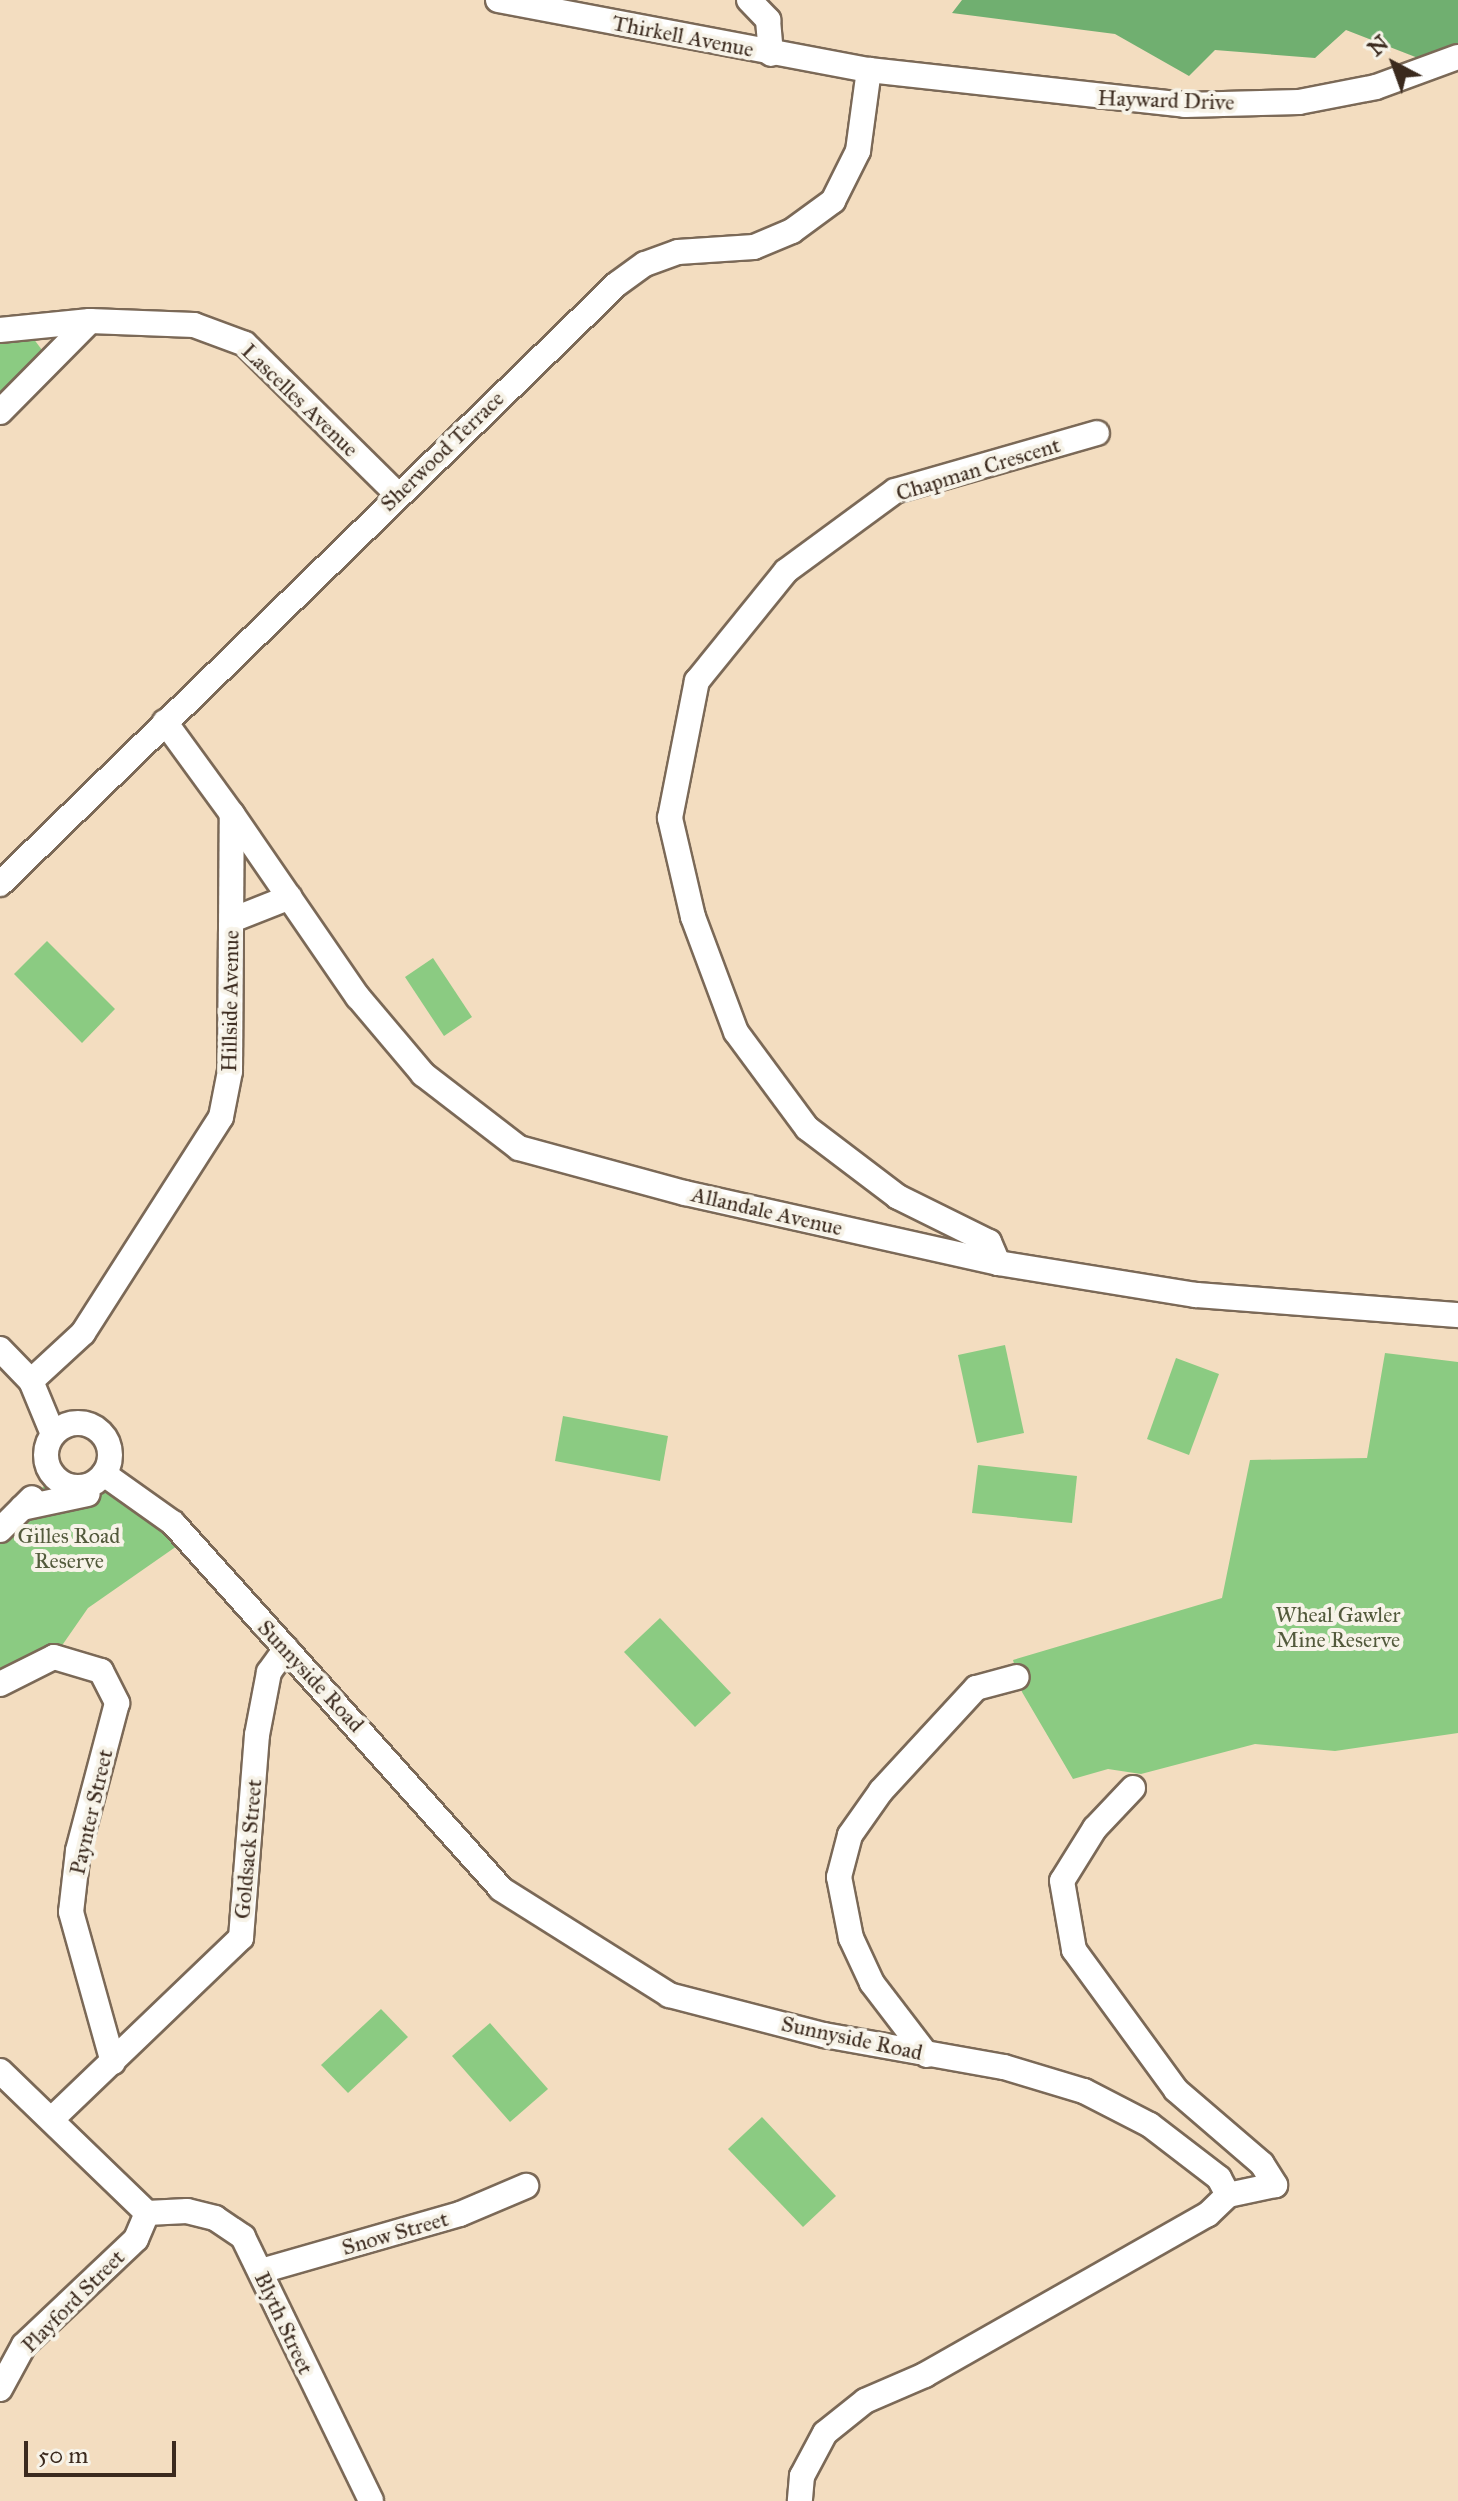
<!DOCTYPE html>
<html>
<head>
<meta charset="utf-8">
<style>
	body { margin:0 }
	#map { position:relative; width:1458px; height:2501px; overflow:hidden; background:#f3ddc0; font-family:"IM FELL Great Primer",serif }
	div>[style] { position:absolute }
	.green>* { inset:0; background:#8bcb82 }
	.forest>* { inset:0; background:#70af70 }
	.roads { filter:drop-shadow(2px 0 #7b6957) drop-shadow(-2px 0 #7b6957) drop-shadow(0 2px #7b6957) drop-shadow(0 -2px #7b6957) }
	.minor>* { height:24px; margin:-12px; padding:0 12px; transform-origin:12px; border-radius:12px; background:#fff }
	.minor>.ring { margin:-12px; padding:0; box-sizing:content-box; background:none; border:24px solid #fff; border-radius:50% }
	span { translate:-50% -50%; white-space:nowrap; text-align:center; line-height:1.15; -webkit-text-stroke:8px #f7f3e8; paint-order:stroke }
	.street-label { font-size:22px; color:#3b2a1e }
	.park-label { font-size:22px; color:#535a3c }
	.north { position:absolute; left:1354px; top:24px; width:80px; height:80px; -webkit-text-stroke:6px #f7f3e8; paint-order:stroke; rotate:319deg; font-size:22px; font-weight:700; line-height:32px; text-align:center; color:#3b2a1e }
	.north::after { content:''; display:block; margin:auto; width:28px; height:36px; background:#3b2a1e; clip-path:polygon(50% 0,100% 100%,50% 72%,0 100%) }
	.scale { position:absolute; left:24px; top:2441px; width:152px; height:36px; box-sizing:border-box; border:4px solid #3b2a1e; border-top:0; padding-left:10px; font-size:24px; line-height:28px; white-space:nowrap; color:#3b2a1e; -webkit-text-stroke:6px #f7f3e8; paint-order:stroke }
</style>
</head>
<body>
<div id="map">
	<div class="green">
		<i style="clip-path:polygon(30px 334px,42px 350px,38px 360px,0 397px,0 337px)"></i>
		<i style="clip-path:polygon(47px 941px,115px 1009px,82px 1043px,14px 974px)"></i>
		<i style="clip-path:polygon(433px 958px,472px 1017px,444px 1036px,405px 977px)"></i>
		<i style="clip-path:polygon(1005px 1345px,1024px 1433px,977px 1443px,958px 1355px)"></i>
		<i style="clip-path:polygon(1385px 1353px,1458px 1362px,1458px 1733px,1335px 1751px,1255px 1744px,1141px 1774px,1108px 1769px,1073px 1779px,1022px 1692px,1013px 1660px,1222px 1598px,1250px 1460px,1367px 1458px)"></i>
		<i style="clip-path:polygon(1176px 1358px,1219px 1374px,1189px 1455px,1147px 1439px)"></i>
		<i style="clip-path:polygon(563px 1416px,668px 1436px,660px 1481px,555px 1461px)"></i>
		<i style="clip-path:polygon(978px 1465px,1077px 1476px,1072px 1523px,972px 1513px)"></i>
		<i style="clip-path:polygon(53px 1477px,74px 1488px,96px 1482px,187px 1539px,88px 1608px,54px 1657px,0 1684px,0 1530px)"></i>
		<i style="clip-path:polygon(660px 1618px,731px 1693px,695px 1727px,624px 1652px)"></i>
		<i style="clip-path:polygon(381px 2009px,408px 2037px,348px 2093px,321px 2065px)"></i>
		<i style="clip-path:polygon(490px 2023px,548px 2089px,510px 2122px,452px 2056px)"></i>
		<i style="clip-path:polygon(762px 2117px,836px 2196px,803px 2227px,728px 2149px)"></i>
	</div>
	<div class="forest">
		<i style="clip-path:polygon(962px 0,1458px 0,1458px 57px,1436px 65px,1346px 30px,1315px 58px,1215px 50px,1189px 76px,1115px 34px,952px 13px)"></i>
	</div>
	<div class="roads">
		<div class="minor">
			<i style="left:498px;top:0;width:378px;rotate:10.7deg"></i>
			<i style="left:869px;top:70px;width:318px;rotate:6.3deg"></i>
			<i style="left:1185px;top:105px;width:114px;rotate:-1.5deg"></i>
			<i style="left:1299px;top:102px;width:78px;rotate:-11deg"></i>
			<i style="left:1376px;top:87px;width:87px;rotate:-20.1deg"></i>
			<i style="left:749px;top:0;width:28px;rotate:46deg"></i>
			<i style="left:768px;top:20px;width:34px;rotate:85deg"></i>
			<i style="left:0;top:330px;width:90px;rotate:-5.7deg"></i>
			<i style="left:90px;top:321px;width:104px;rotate:2.2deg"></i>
			<i style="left:194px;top:325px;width:54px;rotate:20.4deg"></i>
			<i style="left:245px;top:344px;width:214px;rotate:44.6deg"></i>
			<i style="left:0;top:412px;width:128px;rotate:-45.3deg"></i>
			<i style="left:232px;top:814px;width:222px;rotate:55.5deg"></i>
			<i style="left:358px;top:997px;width:101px;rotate:49.8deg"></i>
			<i style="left:423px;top:1074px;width:121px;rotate:37.6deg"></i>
			<i style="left:519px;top:1148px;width:172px;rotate:15.2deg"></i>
			<i style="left:685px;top:1193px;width:321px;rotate:12.6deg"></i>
			<i style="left:998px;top:1263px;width:201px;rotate:9.2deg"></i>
			<i style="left:1196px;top:1295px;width:263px;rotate:4.4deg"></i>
			<i style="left:0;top:884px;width:861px;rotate:-44.2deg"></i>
			<i style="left:617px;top:284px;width:34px;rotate:-36deg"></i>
			<i style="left:645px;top:264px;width:35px;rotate:-20deg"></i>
			<i style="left:678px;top:252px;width:76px;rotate:-3.8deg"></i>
			<i style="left:754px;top:247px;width:41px;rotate:-22.8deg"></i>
			<i style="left:792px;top:231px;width:51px;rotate:-36.2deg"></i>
			<i style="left:833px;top:201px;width:56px;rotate:-63.4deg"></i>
			<i style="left:858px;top:151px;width:82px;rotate:-82.3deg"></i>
			<i style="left:232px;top:920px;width:62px;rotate:-21.6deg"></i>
			<i style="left:998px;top:1263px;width:23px;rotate:-113deg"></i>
			<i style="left:989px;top:1242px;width:102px;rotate:-153.7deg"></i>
			<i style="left:898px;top:1197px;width:114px;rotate:-142.8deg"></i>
			<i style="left:807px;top:1128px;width:119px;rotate:-126.5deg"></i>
			<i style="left:736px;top:1032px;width:123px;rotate:-110.5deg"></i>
			<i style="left:693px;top:917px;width:102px;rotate:-103.1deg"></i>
			<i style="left:670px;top:818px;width:140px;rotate:-78.9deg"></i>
			<i style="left:697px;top:681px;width:141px;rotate:-51deg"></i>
			<i style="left:786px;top:571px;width:135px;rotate:-36.3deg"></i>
			<i style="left:895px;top:491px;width:210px;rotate:-16deg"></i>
			<i style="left:0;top:1349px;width:45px;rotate:45.9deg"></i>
			<i style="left:31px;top:1381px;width:57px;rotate:67.5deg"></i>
			<i style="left:31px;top:1381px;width:71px;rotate:-42.7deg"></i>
			<i style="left:83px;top:1333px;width:256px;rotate:-57.4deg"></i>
			<i style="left:221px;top:1117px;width:47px;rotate:-78.9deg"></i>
			<i style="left:230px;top:1071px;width:257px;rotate:-89.6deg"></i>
			<i style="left:232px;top:814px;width:114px;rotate:-126.1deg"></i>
			<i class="ring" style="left:46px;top:1423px;width:40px;height:40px"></i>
			<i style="left:104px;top:1474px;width:85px;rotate:35.4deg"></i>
			<i style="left:173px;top:1523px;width:491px;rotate:48.1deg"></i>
			<i style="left:501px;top:1889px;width:199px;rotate:32.2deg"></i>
			<i style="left:669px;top:1995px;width:160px;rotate:14.5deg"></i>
			<i style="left:824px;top:2035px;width:183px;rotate:10.1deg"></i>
			<i style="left:1004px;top:2067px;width:84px;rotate:16.7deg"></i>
			<i style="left:1084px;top:2091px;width:74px;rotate:27.3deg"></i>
			<i style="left:1150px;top:2125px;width:87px;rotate:37.5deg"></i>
			<i style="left:1219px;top:2178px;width:19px;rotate:62deg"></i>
			<i style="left:1228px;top:2195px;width:28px;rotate:136deg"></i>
			<i style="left:1208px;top:2214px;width:326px;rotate:150.4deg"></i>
			<i style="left:925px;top:2375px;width:65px;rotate:156.6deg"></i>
			<i style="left:865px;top:2401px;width:51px;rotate:141.3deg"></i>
			<i style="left:825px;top:2433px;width:49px;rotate:118.1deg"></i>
			<i style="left:802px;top:2476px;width:25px;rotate:95deg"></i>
			<i style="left:22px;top:1508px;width:67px;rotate:-12deg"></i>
			<i style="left:0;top:1530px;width:45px;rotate:-45deg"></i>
			<i style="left:0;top:1684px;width:60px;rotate:-26.6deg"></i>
			<i style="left:54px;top:1657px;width:49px;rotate:16.6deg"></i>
			<i style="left:101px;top:1671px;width:36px;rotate:63deg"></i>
			<i style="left:117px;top:1703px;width:153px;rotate:104.8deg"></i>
			<i style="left:78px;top:1851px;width:61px;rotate:96.5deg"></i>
			<i style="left:71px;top:1912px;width:156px;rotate:74.4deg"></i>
			<i style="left:1133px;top:1788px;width:55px;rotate:133.5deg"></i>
			<i style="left:1095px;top:1828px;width:62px;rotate:121.9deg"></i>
			<i style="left:1062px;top:1881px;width:70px;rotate:80.1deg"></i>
			<i style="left:1074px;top:1950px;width:173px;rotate:53.9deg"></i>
			<i style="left:1176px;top:2090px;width:113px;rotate:40.7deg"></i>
			<i style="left:1262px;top:2164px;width:25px;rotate:58deg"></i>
			<i style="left:1275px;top:2185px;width:48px;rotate:168deg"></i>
			<i style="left:927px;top:2055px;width:91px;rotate:-127.4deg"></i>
			<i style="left:872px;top:1983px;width:50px;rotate:-115deg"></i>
			<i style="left:851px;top:1938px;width:62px;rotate:-101.1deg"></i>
			<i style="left:839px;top:1877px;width:43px;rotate:-75.3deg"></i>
			<i style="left:850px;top:1835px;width:54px;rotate:-54.8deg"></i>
			<i style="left:881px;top:1791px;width:140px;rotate:-47.3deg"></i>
			<i style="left:976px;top:1688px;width:42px;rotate:-15deg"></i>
			<i style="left:0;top:2071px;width:204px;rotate:44deg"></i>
			<i style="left:52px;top:2119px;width:262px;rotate:-43.8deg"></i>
			<i style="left:241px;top:1938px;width:204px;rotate:-85.5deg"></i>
			<i style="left:257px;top:1735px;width:64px;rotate:-79.2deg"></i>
			<i style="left:269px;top:1672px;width:29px;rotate:-54deg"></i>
			<i style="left:147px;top:2213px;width:40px;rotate:-2.9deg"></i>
			<i style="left:187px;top:2211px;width:29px;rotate:14deg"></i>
			<i style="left:215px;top:2218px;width:34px;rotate:34deg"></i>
			<i style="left:243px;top:2237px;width:293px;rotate:64.1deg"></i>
			<i style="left:261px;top:2271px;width:207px;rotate:-16deg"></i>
			<i style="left:460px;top:2214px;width:72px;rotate:-23deg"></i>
			<i style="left:0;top:2389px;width:50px;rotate:-61.4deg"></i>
			<i style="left:24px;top:2345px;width:154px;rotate:-43.4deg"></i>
			<i style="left:136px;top:2239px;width:28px;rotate:-67deg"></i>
		</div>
	</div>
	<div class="street-label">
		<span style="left:683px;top:36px;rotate:11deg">Thirkell Avenue</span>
		<span style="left:1166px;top:100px;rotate:2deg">Hayward Drive</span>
		<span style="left:300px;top:400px;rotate:44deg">Lascelles Avenue</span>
		<span style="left:442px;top:451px;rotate:-44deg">Sherwood Terrace</span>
		<span style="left:978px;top:469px;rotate:-17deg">Chapman Crescent</span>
		<span style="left:230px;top:1001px;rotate:-89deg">Hillside Avenue</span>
		<span style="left:767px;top:1211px;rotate:13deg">Allandale Avenue</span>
		<span style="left:311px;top:1676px;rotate:47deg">Sunnyside Road</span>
		<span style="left:91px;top:1812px;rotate:-77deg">Paynter Street</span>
		<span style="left:248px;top:1849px;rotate:-85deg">Goldsack Street</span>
		<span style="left:852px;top:2038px;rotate:12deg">Sunnyside Road</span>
		<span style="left:395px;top:2233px;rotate:-16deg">Snow Street</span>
		<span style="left:73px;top:2301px;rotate:-45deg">Playford Street</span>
		<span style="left:284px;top:2323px;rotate:65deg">Blyth Street</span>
	</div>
	<div class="park-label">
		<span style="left:69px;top:1548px">Gilles Road<br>Reserve</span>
		<span style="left:1338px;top:1627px">Wheal Gawler<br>Mine Reserve</span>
	</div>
	<div class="north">N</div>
	<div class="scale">50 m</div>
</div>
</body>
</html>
